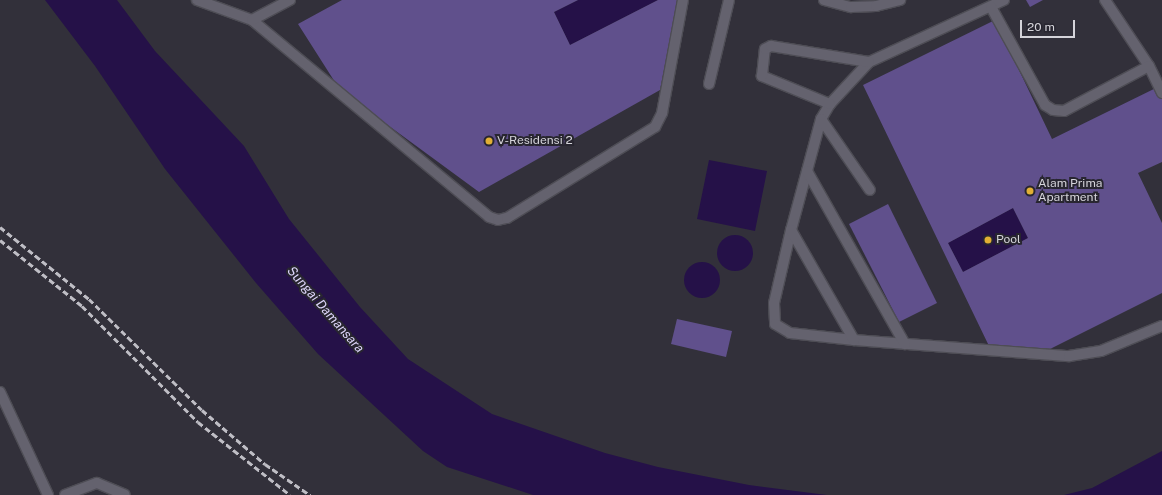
<!DOCTYPE html>
<html>
<head>
<meta charset="utf-8">
<style>
	body { margin:0 }
	#map { position:relative; width:1162px; height:495px; overflow:hidden; background:#32303a; font-family:"Public Sans",sans-serif }
	div>[style] { position:absolute }
	.water>* { inset:0; background:#251148 }
	.round { border-radius:50% }
	.building>* { inset:0; background:#60508c }
	.roads { filter:drop-shadow(1px 0 #4e4d55) drop-shadow(-1px 0 #4e4d55) drop-shadow(0 1px #4e4d55) drop-shadow(0 -1px #4e4d55) }
	.minor>* { height:10px; margin:-5px; padding:0 5px; transform-origin:5px; border-radius:5px; background:#64626e }
	.rail>* { height:3px; margin-top:-1.5px; transform-origin:0; background:repeating-linear-gradient(90deg,#bfbec5 0 6px,transparent 0 9px) }
	.dots>* { width:11px; height:11px; translate:-50% -50%; box-sizing:border-box; border:2px solid #282630; border-radius:50% }
	span { translate:-50% -50%; white-space:nowrap; text-align:center; line-height:1.15; -webkit-text-stroke:4px #282630; paint-order:stroke }
	.poi-label { font-size:12px; color:#d5d4da }
	.left { translate:0 -50%; text-align:left }
	.water-label { font-size:13px; color:#ded6fb; font-style:italic }
	.scale { position:absolute; left:1020px; top:20px; width:55px; height:18px; box-sizing:border-box; border:2px solid #d5d4da; border-top:0; padding-left:5px; font-size:12px; line-height:14px; white-space:nowrap; color:#d5d4da; -webkit-text-stroke:3px #282630; paint-order:stroke }
</style>
</head>
<body>
<div id="map">
	<div class="water">
		<i style="clip-path:polygon(45px 0,117px 0,155px 51px,244px 146px,289px 219px,360px 307px,408px 359px,492px 414px,605px 453px,658px 467px,749px 485px,827px 495px,533px 495px,447px 467px,423px 451px,318px 354px,256px 283px,165px 169px,95px 66px)"></i>
		<i style="clip-path:polygon(578px 0,658px 0,570px 45px,554px 12px)"></i>
		<i style="clip-path:polygon(709px 160px,767px 171px,755px 231px,697px 219px)"></i>
		<i style="clip-path:polygon(1013px 208px,1028px 238px,963px 272px,948px 243px)"></i>
		<i class="round" style="left:717px;top:235px;width:36px;height:36px"></i>
		<i class="round" style="left:684px;top:262px;width:36px;height:36px"></i>
		<i style="clip-path:polygon(1162px 451px,1162px 495px,1064px 495px,1092px 488px)"></i>
	</div>
	<div class="building">
		<i style="clip-path:polygon(342px 0,578px 0,554px 12px,570px 45px,658px 0,678px 0,660px 90px,479px 192px,340px 90px,298px 24px)"></i>
		<i style="clip-path:polygon(1026px 0,1043px 0,1030px 7px)"></i>
		<i style="clip-path:polygon(evenodd,995px 20px,1052px 139px,1162px 85px,1162px 162px,1138px 173px,1162px 223px,1162px 293px,1050px 349px,989px 346px,863px 85px,995px 20px,1013px 208px,1028px 238px,963px 272px,948px 243px,1013px 208px)"></i>
		<i style="clip-path:polygon(888px 204px,937px 303px,899px 322px,849px 224px)"></i>
		<i style="clip-path:polygon(677px 319px,732px 331px,726px 357px,671px 344px)"></i>
	</div>
	<div class="roads">
		<div class="minor">
			<i style="left:197px;top:0;width:59px;rotate:20deg"></i>
			<i style="left:252px;top:20px;width:308px;rotate:39.7deg"></i>
			<i style="left:489px;top:217px;width:9px;rotate:18deg"></i>
			<i style="left:498px;top:220px;width:9px;rotate:-13deg"></i>
			<i style="left:507px;top:218px;width:174px;rotate:-31.6deg"></i>
			<i style="left:655px;top:127px;width:16px;rotate:-63deg"></i>
			<i style="left:662px;top:113px;width:115px;rotate:-79.5deg"></i>
			<i style="left:824px;top:0;width:28px;rotate:15deg"></i>
			<i style="left:851px;top:7px;width:25px;rotate:-2deg"></i>
			<i style="left:876px;top:6px;width:25px;rotate:-14deg"></i>
			<i style="left:1004px;top:0;width:149px;rotate:155.3deg"></i>
			<i style="left:869px;top:62px;width:57px;rotate:132.9deg"></i>
			<i style="left:830px;top:104px;width:17px;rotate:121deg"></i>
			<i style="left:821px;top:119px;width:115px;rotate:105.1deg"></i>
			<i style="left:791px;top:230px;width:75px;rotate:103.1deg"></i>
			<i style="left:774px;top:303px;width:21px;rotate:87deg"></i>
			<i style="left:775px;top:324px;width:17px;rotate:31deg"></i>
			<i style="left:790px;top:333px;width:64px;rotate:6.2deg"></i>
			<i style="left:854px;top:340px;width:216px;rotate:4.3deg"></i>
			<i style="left:1069px;top:356px;width:32px;rotate:-9deg"></i>
			<i style="left:1101px;top:351px;width:66px;rotate:-22.3deg"></i>
			<i style="left:1105px;top:0;width:79px;rotate:56.3deg"></i>
			<i style="left:1149px;top:66px;width:30px;rotate:64deg"></i>
			<i style="left:991px;top:7px;width:112px;rotate:61.1deg"></i>
			<i style="left:1045px;top:105px;width:9px;rotate:32deg"></i>
			<i style="left:1053px;top:110px;width:11px;rotate:5deg"></i>
			<i style="left:1064px;top:111px;width:96px;rotate:-27.9deg"></i>
			<i style="left:252px;top:20px;width:43px;rotate:-27.8deg"></i>
			<i style="left:709px;top:84px;width:86px;rotate:-76.6deg"></i>
			<i style="left:830px;top:104px;width:74px;rotate:-157.6deg"></i>
			<i style="left:762px;top:76px;width:27px;rotate:-84deg"></i>
			<i style="left:765px;top:49px;width:7px;rotate:-27deg"></i>
			<i style="left:771px;top:46px;width:99px;rotate:9.3deg"></i>
			<i style="left:821px;top:119px;width:86px;rotate:55.4deg"></i>
			<i style="left:807px;top:171px;width:199px;rotate:60.5deg"></i>
			<i style="left:791px;top:230px;width:127px;rotate:60.2deg"></i>
			<i style="left:0;top:392px;width:114px;rotate:65deg"></i>
			<i style="left:65px;top:495px;width:34px;rotate:-21deg"></i>
			<i style="left:97px;top:483px;width:30px;rotate:23deg"></i>
		</div>
	</div>
	<div class="rail">
		<i style="left:0;top:227px;width:114px;rotate:39deg"></i>
		<i style="left:89px;top:299px;width:158px;rotate:44.5deg"></i>
		<i style="left:202px;top:410px;width:83px;rotate:40.6deg"></i>
		<i style="left:265px;top:464px;width:55px;rotate:34.6deg"></i>
		<i style="left:0;top:240px;width:105px;rotate:38.8deg"></i>
		<i style="left:82px;top:306px;width:164px;rotate:45deg"></i>
		<i style="left:198px;top:422px;width:117px;rotate:38.4deg"></i>
	</div>
	<div class="dots">
		<i style="left:489px;top:141px;background:#e1af34"></i>
		<i style="left:1030px;top:191px;background:#e1af34"></i>
		<i style="left:988px;top:240px;background:#e1af34"></i>
	</div>
	<div class="poi-label">
		<span class="left" style="left:497px;top:141px">V-Residensi 2</span>
		<span class="left" style="left:1038px;top:191px">Alam Prima<br>Apartment</span>
		<span class="left" style="left:996px;top:240px">Pool</span>
	</div>
	<div class="water-label">
		<span style="left:325px;top:310px;rotate:49deg">Sungai Damansara</span>
	</div>
	<div class="scale">20 m</div>
</div>
</body>
</html>
